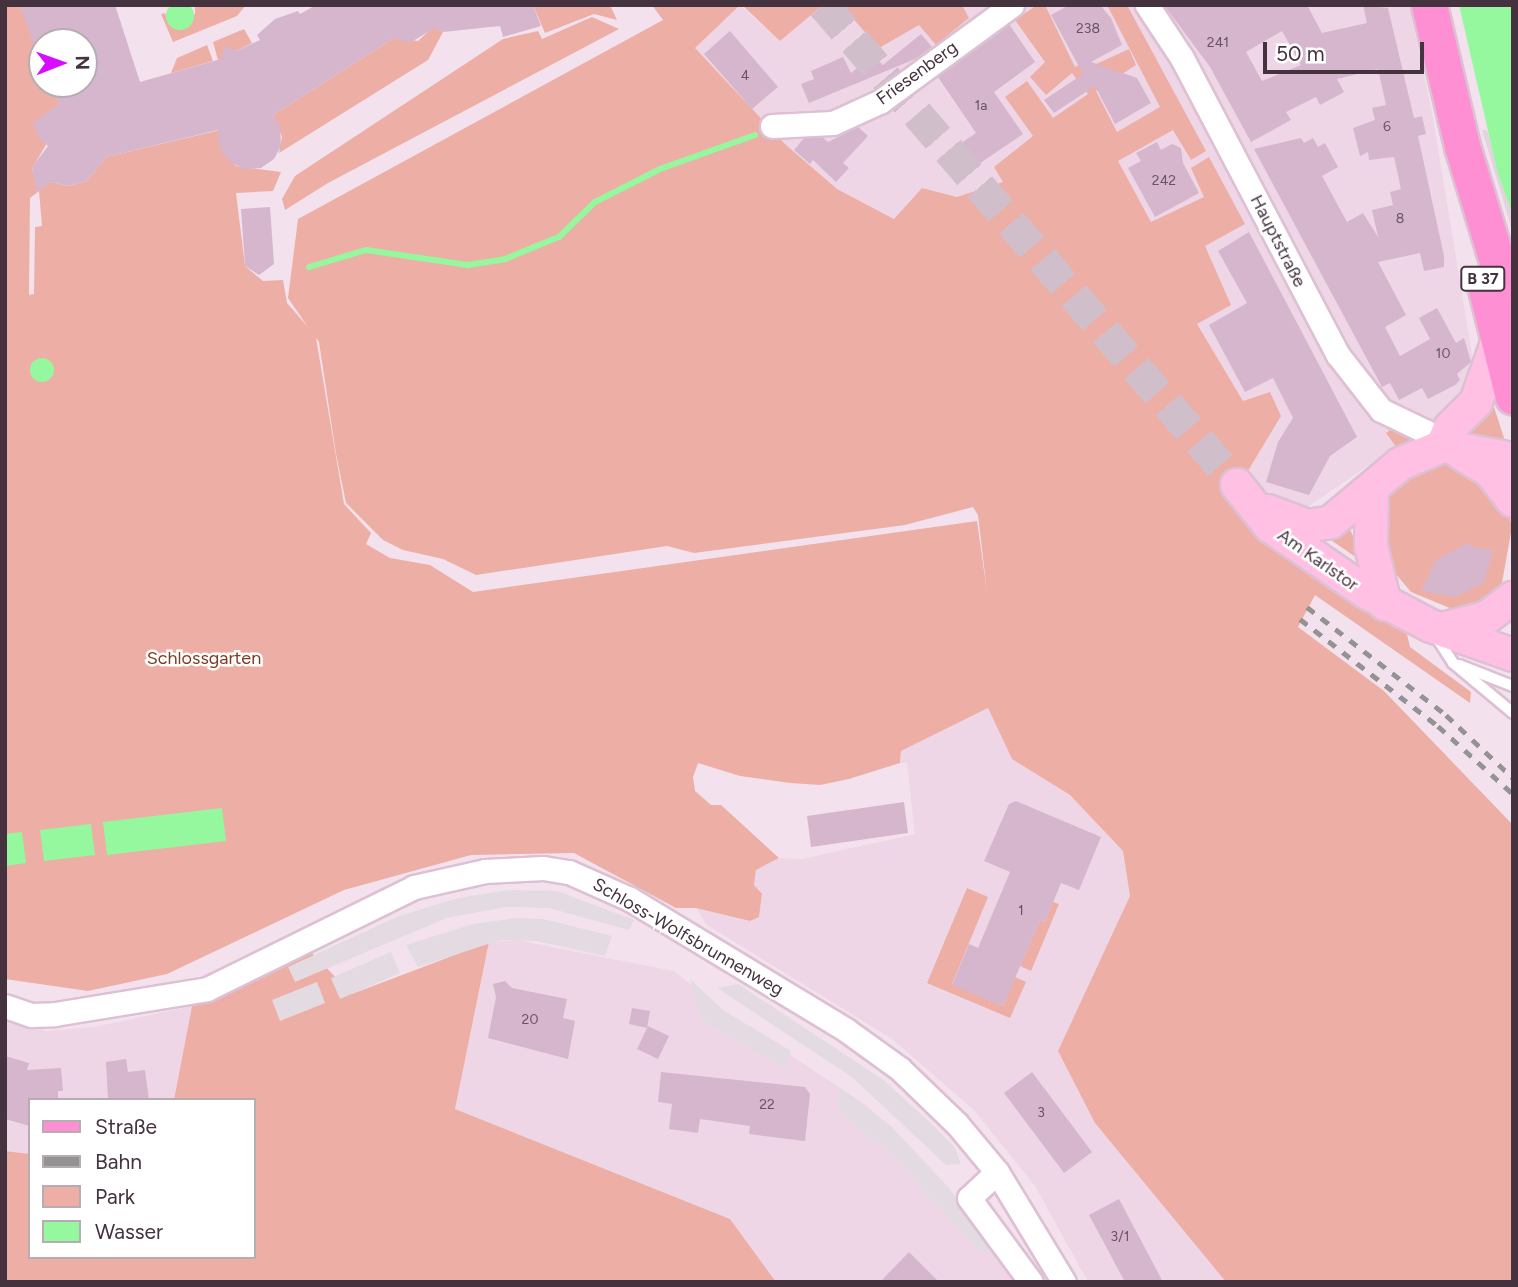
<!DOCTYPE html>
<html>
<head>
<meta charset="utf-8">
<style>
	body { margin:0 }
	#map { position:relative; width:1518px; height:1287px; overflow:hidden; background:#f3e2ed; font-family:Figtree,sans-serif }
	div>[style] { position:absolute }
	.residential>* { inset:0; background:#efd6e6 }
	.industrial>* { inset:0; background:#e2d4de }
	.green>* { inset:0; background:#edaea5 }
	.parking>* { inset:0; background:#e3dbe1 }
	.water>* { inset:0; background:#95f89e }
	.round { border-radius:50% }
	.stream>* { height:6px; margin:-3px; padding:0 3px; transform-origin:3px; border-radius:3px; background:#95f89e }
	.building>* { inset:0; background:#d5b6cd }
	.secondary-tunnel>* { height:32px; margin-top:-16px; transform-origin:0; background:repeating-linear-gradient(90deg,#d0bfca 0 32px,transparent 0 48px) }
	.roads { filter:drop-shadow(2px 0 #ddc0d3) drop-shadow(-2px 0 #ddc0d3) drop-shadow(0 2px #ddc0d3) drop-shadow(0 -2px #ddc0d3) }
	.lane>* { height:10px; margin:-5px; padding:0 5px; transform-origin:5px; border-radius:5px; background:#fff }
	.street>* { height:23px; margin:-11.5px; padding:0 11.5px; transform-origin:11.5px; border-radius:11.5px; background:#fff }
	.secondary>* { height:32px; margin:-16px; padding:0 16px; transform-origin:16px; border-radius:16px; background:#ffc0e3 }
	.primary>* { height:35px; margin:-17.5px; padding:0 17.5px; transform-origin:17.5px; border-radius:17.5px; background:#ff8fd3 }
	.rail>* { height:5px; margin-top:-2.5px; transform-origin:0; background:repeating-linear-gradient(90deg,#939393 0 9px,transparent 0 18px) }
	span { translate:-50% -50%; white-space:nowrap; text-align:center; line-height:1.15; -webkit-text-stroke:5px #fff; paint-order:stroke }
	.number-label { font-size:14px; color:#695362 }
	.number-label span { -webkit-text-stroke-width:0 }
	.shield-label span { padding:2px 5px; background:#fff; border:2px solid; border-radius:5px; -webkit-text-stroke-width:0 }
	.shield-label { font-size:16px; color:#45323f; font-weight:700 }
	.street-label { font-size:18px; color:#45323f }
	.park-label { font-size:18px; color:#7d3b1f }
	.frame { position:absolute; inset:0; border:7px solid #45323f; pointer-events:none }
	.legend { position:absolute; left:28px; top:1098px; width:228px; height:161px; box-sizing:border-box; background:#fff; border:2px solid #b5adb2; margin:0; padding:9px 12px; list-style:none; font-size:21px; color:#45323f }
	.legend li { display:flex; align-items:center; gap:14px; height:35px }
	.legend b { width:35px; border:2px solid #b5adb2 }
	.north { position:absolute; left:28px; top:28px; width:70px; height:70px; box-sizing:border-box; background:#fff; border:2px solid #b5adb2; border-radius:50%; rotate:89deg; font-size:19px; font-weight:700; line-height:28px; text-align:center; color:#45323f }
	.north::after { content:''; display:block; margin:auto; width:24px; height:32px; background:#d60dff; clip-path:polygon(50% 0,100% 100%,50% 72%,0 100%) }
	.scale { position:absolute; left:1263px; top:42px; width:161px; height:32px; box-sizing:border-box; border:4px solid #45323f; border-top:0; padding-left:9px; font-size:21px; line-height:24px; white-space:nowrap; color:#45323f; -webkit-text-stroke:5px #fff; paint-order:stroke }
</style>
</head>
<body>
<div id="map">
	<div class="residential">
		<i style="clip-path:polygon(740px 5px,780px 41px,823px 5px,1409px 5px,1432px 112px,1475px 373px,1471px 395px,1299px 513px,1243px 479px,957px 197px,922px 188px,895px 219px,837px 189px,785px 144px,694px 48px)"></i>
		<i style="clip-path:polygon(989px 708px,1012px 759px,1070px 795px,1123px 851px,1130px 896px,1098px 969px,1095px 1123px,1226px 1282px,1088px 1282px,1035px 1186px,974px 1110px,892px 1039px,707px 925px,696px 908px,750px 921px,759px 917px,762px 895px,754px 885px,756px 870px,779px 858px,802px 859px,915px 834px,907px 763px,900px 763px,901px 751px)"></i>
		<i style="clip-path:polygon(517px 940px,674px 971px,720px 1008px,867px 1106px,947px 1186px,1020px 1282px,776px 1282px,730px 1219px,455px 1109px,489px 942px)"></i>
		<i style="clip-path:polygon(192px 1006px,174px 1100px,30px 1100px,30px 1154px,5px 1151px,5px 1018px,47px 1031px,94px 1027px)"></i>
	</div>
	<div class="industrial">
		<i style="clip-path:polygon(1482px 130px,1487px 130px,1513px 215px,1513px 233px)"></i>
	</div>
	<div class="green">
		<i style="clip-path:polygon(evenodd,5px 5px,20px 5px,42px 58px,42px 84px,51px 84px,60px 106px,34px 124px,46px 145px,32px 168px,38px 190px,50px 182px,68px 186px,87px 181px,106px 157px,220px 130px,220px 148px,236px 166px,281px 172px,273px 191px,236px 193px,245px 266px,263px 281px,283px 280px,287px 303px,308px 327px,288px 298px,298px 219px,663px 20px,652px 5px,740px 5px,695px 48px,785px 144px,837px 189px,894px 219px,922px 188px,957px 197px,1003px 182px,994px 167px,1033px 136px,1005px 97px,1027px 81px,1053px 118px,1088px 94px,1072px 73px,1046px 95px,1030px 77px,1045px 62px,1015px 20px,1037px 5px,1045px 5px,1075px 67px,1089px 60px,1094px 65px,1129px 49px,1136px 65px,1096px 91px,1117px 132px,1160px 107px,1107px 5px,1127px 5px,1206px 151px,1191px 160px,1173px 130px,1118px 161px,1151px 222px,1204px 197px,1191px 168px,1209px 157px,1245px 224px,1205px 246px,1231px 305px,1197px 324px,1243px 401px,1270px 392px,1281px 416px,1243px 479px,1405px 626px,1410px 647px,1471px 692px,1470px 703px,1315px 595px,1298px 627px,1384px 691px,1513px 825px,1513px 1282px,1226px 1282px,1095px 1123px,1058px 1051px,1130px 896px,1123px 851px,1070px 795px,1012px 759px,988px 708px,901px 751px,900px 763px,849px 779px,820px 785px,790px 783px,740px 776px,698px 763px,693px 777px,695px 791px,711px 805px,721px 805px,779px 858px,756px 870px,754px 885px,762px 894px,759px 917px,750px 921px,696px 908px,676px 908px,574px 853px,471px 855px,344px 890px,167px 974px,88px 991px,5px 979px,5px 5px,39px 191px,42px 226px,35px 227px,34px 294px,29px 295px,30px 198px,39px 191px,5px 5px,316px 338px,319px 342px,336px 454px,346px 503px,383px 540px,403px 550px,443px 559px,476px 575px,667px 546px,694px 553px,905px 525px,973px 507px,978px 515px,987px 592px,977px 521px,473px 592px,430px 565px,390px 558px,366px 544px,371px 533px,344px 504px,316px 338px)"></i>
		<i style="clip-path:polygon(195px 5px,246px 5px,237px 16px,173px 42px,161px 14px,165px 13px,169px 25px,195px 14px)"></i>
		<i style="clip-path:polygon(533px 5px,610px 5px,617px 20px,594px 14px,545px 33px)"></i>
		<i style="clip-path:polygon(742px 5px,823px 5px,780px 41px)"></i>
		<i style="clip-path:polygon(841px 5px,962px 5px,969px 18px,936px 45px,919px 25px,879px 48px)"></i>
		<i style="clip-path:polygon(592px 17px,619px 29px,328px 183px,285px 210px,282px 199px,295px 176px,503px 39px,538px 31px,542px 39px)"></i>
		<i style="clip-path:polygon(433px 27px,443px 32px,428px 60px,279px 153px,282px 137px,273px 115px,394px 38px,418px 41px)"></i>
		<i style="clip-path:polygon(244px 29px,252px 43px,236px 51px,224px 50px,223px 58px,218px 60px,213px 42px)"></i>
		<i style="clip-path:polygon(207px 45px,213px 61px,171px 73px,177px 58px)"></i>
		<i style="clip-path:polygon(1492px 401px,1504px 438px,1501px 443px,1464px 433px)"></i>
		<i style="clip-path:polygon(1390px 430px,1409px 438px,1410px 444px,1399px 451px,1386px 433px)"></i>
		<i style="clip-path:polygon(1447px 464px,1469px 468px,1508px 510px,1512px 527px,1501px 588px,1489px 602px,1457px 611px,1411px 592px,1385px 561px,1384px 498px,1411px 471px)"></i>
		<i style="clip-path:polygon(1349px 527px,1363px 558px,1360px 560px,1325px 536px)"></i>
		<i style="clip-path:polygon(967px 888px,988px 897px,952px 984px,1003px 1006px,1015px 977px,1026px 982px,1010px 1018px,927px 983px)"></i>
		<i style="clip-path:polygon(1053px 902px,1059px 904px,1031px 971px,1020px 966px,1040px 920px,1045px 922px)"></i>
		<i style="clip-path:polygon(489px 942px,455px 1109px,730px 1219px,776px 1282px,5px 1282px,5px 1151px,30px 1154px,30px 1257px,254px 1257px,254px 1100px,174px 1100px,192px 1006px,309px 950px,352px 994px)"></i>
	</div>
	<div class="parking">
		<i style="clip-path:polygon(509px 890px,557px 891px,634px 920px,629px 930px,549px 908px,506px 907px,447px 918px,295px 982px,288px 967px,399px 916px,458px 898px)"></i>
		<i style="clip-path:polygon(516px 918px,543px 919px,612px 936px,605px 956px,537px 941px,500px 940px,418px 967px,406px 945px,473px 924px)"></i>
		<i style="clip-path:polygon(391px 952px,400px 973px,340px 999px,331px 978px)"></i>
		<i style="clip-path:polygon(690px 979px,723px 1010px,791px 1051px,783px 1068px,700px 1019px)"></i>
		<i style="clip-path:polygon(317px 982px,325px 1003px,280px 1021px,272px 1000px)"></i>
		<i style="clip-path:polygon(738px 984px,882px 1079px,933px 1125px,955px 1148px,961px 1164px,946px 1165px,852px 1077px,717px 988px)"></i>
		<i style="clip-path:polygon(839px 1087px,891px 1126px,947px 1186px,997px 1248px,989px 1255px,975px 1247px,890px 1154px,838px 1111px)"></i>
	</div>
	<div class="water">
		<i class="round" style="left:166px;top:2px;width:28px;height:28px"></i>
		<i style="clip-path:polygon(1459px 5px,1513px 5px,1513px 215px,1498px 174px)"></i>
		<i class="round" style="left:30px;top:358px;width:24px;height:24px"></i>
		<i style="clip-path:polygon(222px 808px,226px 841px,107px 855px,103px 822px)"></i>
		<i style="clip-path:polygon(91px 824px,95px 855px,44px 861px,40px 830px)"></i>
		<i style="clip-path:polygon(22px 832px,26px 863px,5px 866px,5px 834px)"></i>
	</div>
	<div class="stream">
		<i style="left:309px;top:267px;width:59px;rotate:-16.6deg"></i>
		<i style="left:366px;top:250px;width:103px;rotate:8.4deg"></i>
		<i style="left:468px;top:265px;width:37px;rotate:-9deg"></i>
		<i style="left:505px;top:259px;width:58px;rotate:-22.2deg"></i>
		<i style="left:559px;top:237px;width:50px;rotate:-44.2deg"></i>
		<i style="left:595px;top:202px;width:73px;rotate:-26.9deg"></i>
		<i style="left:660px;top:169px;width:101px;rotate:-19.7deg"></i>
	</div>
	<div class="building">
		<i style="clip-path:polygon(20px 5px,115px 5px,140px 82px,221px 59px,225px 46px,236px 51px,260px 40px,257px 35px,275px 19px,298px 11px,300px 14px,316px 5px,533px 5px,541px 26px,503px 37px,500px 26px,443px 32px,434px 28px,410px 43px,394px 38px,273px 115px,280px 127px,281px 146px,274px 159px,261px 168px,244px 169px,230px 162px,220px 148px,218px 130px,106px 157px,87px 181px,68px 186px,50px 182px,37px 192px,32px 167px,48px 146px,39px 138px,33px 123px,59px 104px,51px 84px,84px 84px,84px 42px,33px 42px)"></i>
		<i style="clip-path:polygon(1069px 5px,1100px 5px,1111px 18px,1122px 45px,1091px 62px,1137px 78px,1151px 103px,1115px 124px,1095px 86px,1054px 113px,1044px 100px,1083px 74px,1051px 15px)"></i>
		<i style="clip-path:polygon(evenodd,1164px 5px,1307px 5px,1322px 33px,1367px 23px,1363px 5px,1388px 8px,1414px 118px,1422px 116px,1426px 134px,1418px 136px,1444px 256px,1444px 267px,1424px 271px,1420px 253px,1378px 262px,1406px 315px,1385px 327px,1400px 356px,1430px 339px,1419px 318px,1437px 308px,1456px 343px,1464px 338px,1471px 362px,1457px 374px,1460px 380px,1455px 385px,1428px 399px,1422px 388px,1399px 400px,1390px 383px,1382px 387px,1254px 149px,1301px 138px,1304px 143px,1313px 138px,1318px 147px,1325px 143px,1338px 167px,1322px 176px,1347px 222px,1363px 213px,1378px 237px,1372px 210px,1393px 205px,1390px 192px,1401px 189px,1394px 157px,1369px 160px,1368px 152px,1360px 156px,1353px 128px,1375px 120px,1372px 108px,1386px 105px,1378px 69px,1337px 79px,1344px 92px,1320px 105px,1316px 97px,1286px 112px,1291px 120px,1251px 142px,1210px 67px,1164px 5px,1282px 31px,1301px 65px,1262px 81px,1246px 52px,1282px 31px)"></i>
		<i style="clip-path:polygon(1009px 24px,1035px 62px,994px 92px,1023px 134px,961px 176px,958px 173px,953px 177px,942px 162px,948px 158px,945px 154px,976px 133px,938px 77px)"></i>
		<i style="clip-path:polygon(730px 31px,778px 87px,752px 109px,704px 54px)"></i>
		<i style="clip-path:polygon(921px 34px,932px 47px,915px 59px,809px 103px,801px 84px,814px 79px,811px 71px,843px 57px,851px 73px,873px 55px,883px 65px)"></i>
		<i style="clip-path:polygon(858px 127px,868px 136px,843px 163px,849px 168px,836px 182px,813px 160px,810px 164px,794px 150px,804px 138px,823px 138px,828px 142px)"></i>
		<i style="clip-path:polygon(1157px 142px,1161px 150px,1172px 144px,1181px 148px,1183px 163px,1199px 193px,1155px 217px,1128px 168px,1141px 161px,1136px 153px)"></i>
		<i style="clip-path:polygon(270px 207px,274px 264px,259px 275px,245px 266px,241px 209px)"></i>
		<i style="clip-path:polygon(1249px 232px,1357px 437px,1330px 456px,1309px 495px,1266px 482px,1278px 442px,1293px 418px,1273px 378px,1245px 392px,1209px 325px,1247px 303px,1218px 251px)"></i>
		<i style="clip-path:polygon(1469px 542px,1471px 547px,1493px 550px,1484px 582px,1456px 597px,1421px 591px,1436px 560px)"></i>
		<i style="clip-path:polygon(1016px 801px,1101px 837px,1079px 890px,1061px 883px,1045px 922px,1040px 920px,1003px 1006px,952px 985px,969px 944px,978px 948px,1010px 872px,984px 861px,1009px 804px)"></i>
		<i style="clip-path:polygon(904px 802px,908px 833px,811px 847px,807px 816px)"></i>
		<i style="clip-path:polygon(505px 981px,512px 988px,567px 999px,563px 1018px,575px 1021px,568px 1059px,488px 1038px,496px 997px,493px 984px)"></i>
		<i style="clip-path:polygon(632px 1008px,650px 1011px,647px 1028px,629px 1024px)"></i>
		<i style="clip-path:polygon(648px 1026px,669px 1036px,658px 1059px,637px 1049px)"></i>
		<i style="clip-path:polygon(5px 1056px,29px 1063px,27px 1070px,61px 1068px,63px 1091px,58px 1091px,58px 1100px,30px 1100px,30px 1126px,5px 1119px)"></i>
		<i style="clip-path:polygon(126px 1059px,128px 1072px,145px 1070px,149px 1100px,108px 1100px,106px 1062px)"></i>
		<i style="clip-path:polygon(661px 1072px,805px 1087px,810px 1094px,805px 1141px,749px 1134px,750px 1126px,700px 1119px,698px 1133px,669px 1129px,672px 1104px,658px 1102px)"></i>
		<i style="clip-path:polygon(1032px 1072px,1092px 1152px,1064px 1173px,1004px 1093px)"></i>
		<i style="clip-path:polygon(1119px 1199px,1163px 1282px,1125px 1282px,1089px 1215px)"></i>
		<i style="clip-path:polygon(909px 1252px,939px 1282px,880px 1282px)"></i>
	</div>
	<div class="secondary-tunnel">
		<i style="left:823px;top:5px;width:634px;rotate:49.22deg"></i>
	</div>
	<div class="roads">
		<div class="lane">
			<i style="left:1435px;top:635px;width:33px;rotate:57deg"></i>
			<i style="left:1453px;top:663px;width:78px;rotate:39.8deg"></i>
			<i style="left:1459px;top:665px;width:58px;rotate:21.3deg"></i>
		</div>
		<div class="street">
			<i style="left:1147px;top:5px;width:64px;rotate:56.6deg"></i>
			<i style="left:1182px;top:58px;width:335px;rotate:62.3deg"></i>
			<i style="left:1338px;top:355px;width:70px;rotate:52deg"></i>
			<i style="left:1381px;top:410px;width:51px;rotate:25.6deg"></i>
			<i style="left:1427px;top:432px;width:21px;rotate:43deg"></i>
			<i style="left:772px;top:126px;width:61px;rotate:-2.8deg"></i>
			<i style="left:833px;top:123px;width:53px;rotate:-24.6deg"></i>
			<i style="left:881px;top:101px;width:162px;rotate:-36.2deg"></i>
			<i style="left:5px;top:1006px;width:28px;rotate:19deg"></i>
			<i style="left:31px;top:1015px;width:24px;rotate:-2deg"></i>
			<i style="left:55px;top:1014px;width:154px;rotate:-9.3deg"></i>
			<i style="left:207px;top:989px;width:231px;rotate:-26.2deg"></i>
			<i style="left:414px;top:887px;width:73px;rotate:-12.7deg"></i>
			<i style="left:485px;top:871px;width:58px;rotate:-3deg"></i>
			<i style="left:543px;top:868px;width:26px;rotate:9deg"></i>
			<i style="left:569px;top:872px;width:67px;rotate:23.9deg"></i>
			<i style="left:630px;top:899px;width:253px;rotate:31.2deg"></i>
			<i style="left:846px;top:1030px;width:67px;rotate:35.8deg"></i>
			<i style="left:900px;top:1069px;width:79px;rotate:44deg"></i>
			<i style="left:957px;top:1124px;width:62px;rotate:50.2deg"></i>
			<i style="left:997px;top:1172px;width:129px;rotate:58.7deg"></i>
			<i style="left:997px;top:1172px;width:38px;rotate:137deg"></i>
			<i style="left:969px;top:1198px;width:104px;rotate:53.6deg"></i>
		</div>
		<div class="secondary">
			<i style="left:1442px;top:446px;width:20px;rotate:-66deg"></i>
			<i style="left:1450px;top:428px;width:37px;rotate:-45deg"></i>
			<i style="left:1476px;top:402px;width:66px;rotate:-70.5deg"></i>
			<i style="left:1462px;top:454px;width:31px;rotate:31deg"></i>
			<i style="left:1489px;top:470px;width:39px;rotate:52deg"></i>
			<i style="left:1237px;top:485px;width:53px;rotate:51.2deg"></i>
			<i style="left:1270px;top:526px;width:116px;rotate:34.5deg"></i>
			<i style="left:1366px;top:592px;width:73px;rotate:27.6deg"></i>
			<i style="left:1431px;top:626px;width:87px;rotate:19.5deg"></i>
			<i style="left:1372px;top:492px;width:54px;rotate:91.1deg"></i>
			<i style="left:1371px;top:546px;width:60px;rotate:76.4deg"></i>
			<i style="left:1268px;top:511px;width:42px;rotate:21deg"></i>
			<i style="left:1307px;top:526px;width:24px;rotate:-9deg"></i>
			<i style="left:1331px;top:522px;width:90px;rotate:-40deg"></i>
			<i style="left:1400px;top:464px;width:46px;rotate:-23.2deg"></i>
			<i style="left:1442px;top:446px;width:72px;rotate:10.4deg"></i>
			<i style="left:1442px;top:629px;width:45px;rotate:-14deg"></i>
			<i style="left:1486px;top:618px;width:34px;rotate:-37deg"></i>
		</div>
		<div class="primary">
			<i style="left:1429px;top:5px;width:145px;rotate:76.8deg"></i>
			<i style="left:1462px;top:146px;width:176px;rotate:73.1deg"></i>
			<i style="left:1485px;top:285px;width:115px;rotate:76deg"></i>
		</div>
	</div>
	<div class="rail">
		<i style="left:1307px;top:607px;width:176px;rotate:37.8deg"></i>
		<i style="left:1446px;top:715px;width:92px;rotate:43.2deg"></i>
		<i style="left:1300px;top:619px;width:175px;rotate:37.8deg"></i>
		<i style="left:1438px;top:726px;width:101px;rotate:42.2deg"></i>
	</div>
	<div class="number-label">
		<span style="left:1088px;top:29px">238</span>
		<span style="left:1218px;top:43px">241</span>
		<span style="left:745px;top:76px">4</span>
		<span style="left:981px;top:106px">1a</span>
		<span style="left:1387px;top:127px">6</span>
		<span style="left:1164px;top:181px">242</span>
		<span style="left:1400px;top:219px">8</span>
		<span style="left:1443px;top:354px">10</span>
		<span style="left:1021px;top:911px">1</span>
		<span style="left:530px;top:1020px">20</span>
		<span style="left:767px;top:1105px">22</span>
		<span style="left:1041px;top:1113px">3</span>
		<span style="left:1120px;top:1237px">3/1</span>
	</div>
	<div class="shield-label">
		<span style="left:1483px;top:279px">B 37</span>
	</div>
	<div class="street-label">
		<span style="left:917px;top:73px;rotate:-36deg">Friesenberg</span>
		<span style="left:1278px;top:241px;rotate:63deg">Hauptstraße</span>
		<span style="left:1318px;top:560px;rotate:35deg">Am Karlstor</span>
		<span style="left:688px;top:937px;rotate:30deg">Schloss-Wolfsbrunnenweg</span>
	</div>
	<div class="park-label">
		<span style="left:204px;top:658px">Schlossgarten</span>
	</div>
	<div class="frame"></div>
	<ul class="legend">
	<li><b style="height:9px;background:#ff8fd3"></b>Straße</li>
	<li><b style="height:9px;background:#939393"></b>Bahn</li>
	<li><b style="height:19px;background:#edaea5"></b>Park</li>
	<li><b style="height:19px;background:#95f89e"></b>Wasser</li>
	</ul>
	<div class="north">N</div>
	<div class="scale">50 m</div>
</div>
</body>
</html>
